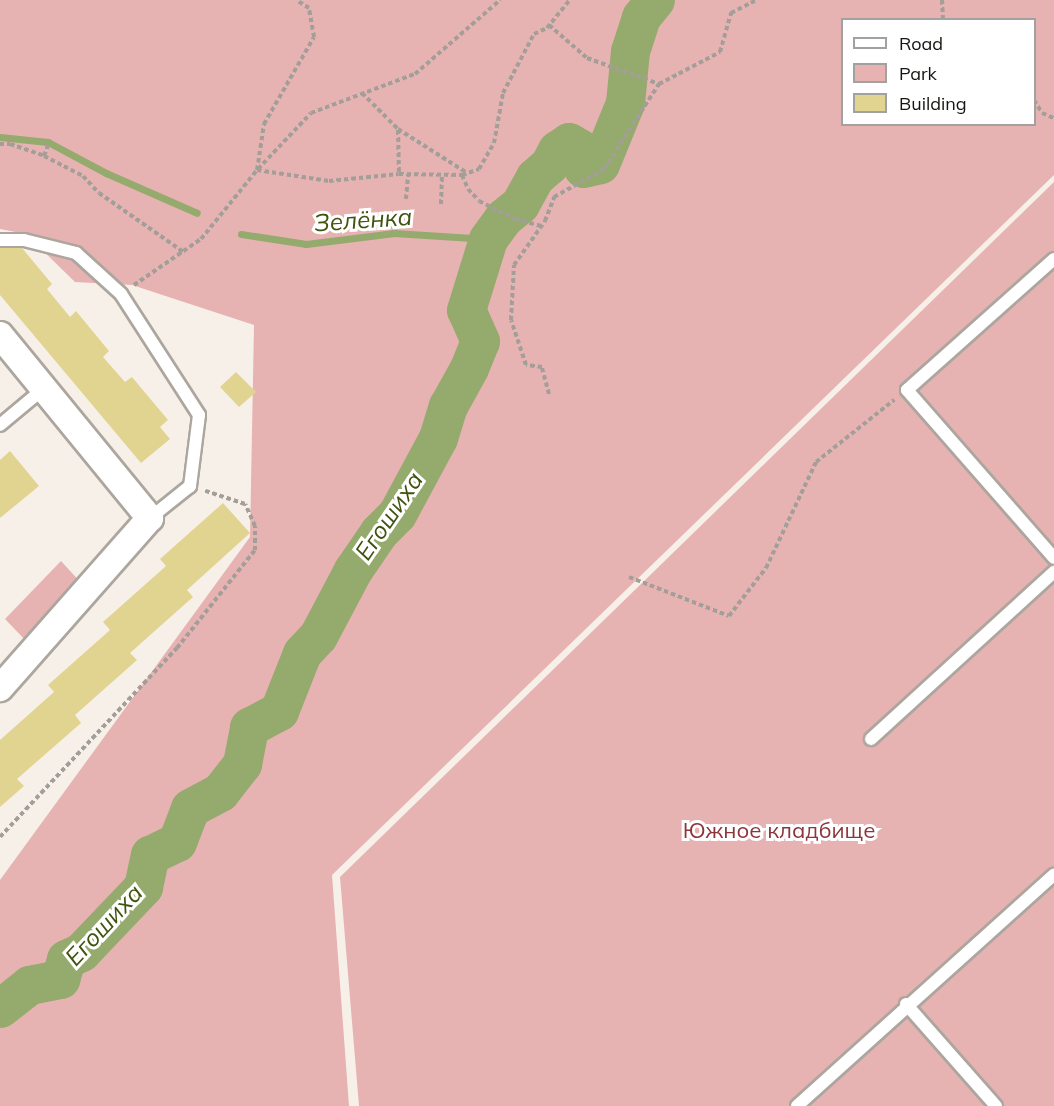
<!DOCTYPE html>
<html>
<head>
<meta charset="utf-8">
<style>
	body { margin:0 }
	#map { position:relative; width:1054px; height:1106px; overflow:hidden; background:#f7f0e8; font-family:Mulish,sans-serif }
	div>[style] { position:absolute }
	.green>* { inset:0; background:#e6b2b2 }
	.stream>* { height:7px; margin:-3.5px; padding:0 3.5px; transform-origin:3.5px; border-radius:3.5px; background:#95aa6d }
	.river>* { height:39px; margin:-19.5px; padding:0 19.5px; transform-origin:19.5px; border-radius:19.5px; background:#95aa6d }
	.building>* { inset:0; background:#e1d491 }
	.path>* { height:4px; margin-top:-2px; transform-origin:0; background:repeating-linear-gradient(90deg,#a49e98 0 4.5px,transparent 0 7.5px) }
	.roads { filter:drop-shadow(2px 0 #aca69e) drop-shadow(-2px 0 #aca69e) drop-shadow(0 2px #aca69e) drop-shadow(0 -2px #aca69e) }
	.service>* { height:12px; margin:-6px; padding:0 6px; transform-origin:6px; border-radius:6px; background:#fff }
	.minor>* { height:26px; margin:-13px; padding:0 13px; transform-origin:13px; border-radius:13px; background:#fff }
	span { translate:-50% -50%; white-space:nowrap; text-align:center; line-height:1.15; -webkit-text-stroke:6px #fff; paint-order:stroke }
	.park-label { font-size:22px; color:#8c363b }
	.water-label { font-size:24px; color:#40530e; font-style:italic }
	.legend { position:absolute; left:841px; top:18px; width:195px; height:108px; box-sizing:border-box; background:#fff; border:2px solid #a2a1a0; margin:0; padding:8px 10px; list-style:none; font-size:18px; color:#171411 }
	.legend li { display:flex; align-items:center; gap:12px; height:30px }
	.legend b { width:30px; border:2px solid #a2a1a0 }
</style>
</head>
<body>
<div id="map">
	<div class="green">
		<i style="clip-path:polygon(evenodd,0 0,1054px 0,1054px 175px,332px 875px,349px 1106px,0 1106px,0 880px,250px 537px,254px 325px,132px 285px,75px 282px,26px 234px,0 229px,0 0,842px 20px,1034px 20px,1034px 124px,842px 124px,842px 20px)"></i>
		<i style="clip-path:polygon(1054px 182px,1054px 1106px,359px 1106px,340px 877px)"></i>
		<i style="clip-path:polygon(61px 561px,83px 585px,29px 644px,5px 619px)"></i>
	</div>
	<div class="stream">
		<i style="left:0;top:137px;width:48px;rotate:5.9deg"></i>
		<i style="left:48px;top:142px;width:66px;rotate:28.1deg"></i>
		<i style="left:106px;top:173px;width:99px;rotate:23.7deg"></i>
		<i style="left:241px;top:234px;width:66px;rotate:8.7deg"></i>
		<i style="left:306px;top:244px;width:89px;rotate:-7.1deg"></i>
		<i style="left:394px;top:233px;width:94px;rotate:3.7deg"></i>
	</div>
	<div class="river">
		<i style="left:0;top:1008px;width:37px;rotate:-38deg"></i>
		<i style="left:29px;top:985px;width:32px;rotate:-11deg"></i>
		<i style="left:60px;top:979px;width:21px;rotate:-73deg"></i>
		<i style="left:66px;top:959px;width:17px;rotate:-25deg"></i>
		<i style="left:81px;top:952px;width:90px;rotate:-46.4deg"></i>
		<i style="left:143px;top:887px;width:33px;rotate:-78deg"></i>
		<i style="left:150px;top:855px;width:30px;rotate:-26deg"></i>
		<i style="left:177px;top:842px;width:36px;rotate:-69deg"></i>
		<i style="left:190px;top:808px;width:34px;rotate:-28deg"></i>
		<i style="left:220px;top:792px;width:36px;rotate:-52deg"></i>
		<i style="left:242px;top:764px;width:38px;rotate:-79deg"></i>
		<i style="left:249px;top:727px;width:34px;rotate:-28deg"></i>
		<i style="left:279px;top:711px;width:62px;rotate:-68.4deg"></i>
		<i style="left:302px;top:653px;width:23px;rotate:-47deg"></i>
		<i style="left:318px;top:636px;width:75px;rotate:-62.1deg"></i>
		<i style="left:353px;top:570px;width:46px;rotate:-55.6deg"></i>
		<i style="left:379px;top:532px;width:25px;rotate:-45deg"></i>
		<i style="left:397px;top:514px;width:86px;rotate:-61.7deg"></i>
		<i style="left:438px;top:438px;width:34px;rotate:-73deg"></i>
		<i style="left:448px;top:406px;width:43px;rotate:-61.1deg"></i>
		<i style="left:469px;top:368px;width:29px;rotate:-68deg"></i>
		<i style="left:480px;top:341px;width:34px;rotate:-114deg"></i>
		<i style="left:466px;top:310px;width:74px;rotate:-72.8deg"></i>
		<i style="left:488px;top:239px;width:26px;rotate:-54deg"></i>
		<i style="left:503px;top:218px;width:22px;rotate:-39deg"></i>
		<i style="left:520px;top:204px;width:31px;rotate:-61deg"></i>
		<i style="left:535px;top:177px;width:18px;rotate:-41deg"></i>
		<i style="left:549px;top:165px;width:17px;rotate:-62deg"></i>
		<i style="left:557px;top:150px;width:14px;rotate:-34deg"></i>
		<i style="left:569px;top:142px;width:12px;rotate:31deg"></i>
		<i style="left:579px;top:148px;width:20px;rotate:79deg"></i>
		<i style="left:583px;top:168px;width:17px;rotate:-13deg"></i>
		<i style="left:600px;top:164px;width:66px;rotate:-67.7deg"></i>
		<i style="left:625px;top:103px;width:52px;rotate:-84.5deg"></i>
		<i style="left:630px;top:51px;width:36px;rotate:-72deg"></i>
		<i style="left:641px;top:17px;width:22px;rotate:-51deg"></i>
	</div>
	<div class="building">
		<i style="clip-path:polygon(0 248px,22px 248px,52px 284px,47px 289px,70px 317px,76px 311px,109px 351px,103px 357px,125px 382px,132px 377px,168px 420px,160px 427px,170px 439px,141px 463px,0 295px)"></i>
		<i style="clip-path:polygon(236px 372px,256px 392px,239px 407px,220px 387px)"></i>
		<i style="clip-path:polygon(10px 451px,39px 486px,0 518px,0 460px)"></i>
		<i style="clip-path:polygon(223px 503px,250px 533px,187px 590px,193px 597px,130px 653px,137px 660px,75px 715px,81px 723px,17px 779px,24px 786px,0 807px,0 740px,54px 692px,48px 685px,110px 630px,103px 622px,166px 566px,160px 559px)"></i>
	</div>
	<div class="path">
		<i style="left:942px;top:0;width:20px;rotate:87deg"></i>
		<i style="left:549px;top:25px;width:50px;rotate:41deg"></i>
		<i style="left:587px;top:58px;width:77px;rotate:19.9deg"></i>
		<i style="left:362px;top:93px;width:51px;rotate:45deg"></i>
		<i style="left:398px;top:129px;width:82px;rotate:32.5deg"></i>
		<i style="left:1034px;top:100px;width:15px;rotate:58deg"></i>
		<i style="left:1042px;top:113px;width:13px;rotate:23deg"></i>
		<i style="left:398px;top:130px;width:44px;rotate:88.7deg"></i>
		<i style="left:0;top:144px;width:10px"></i>
		<i style="left:10px;top:144px;width:36px;rotate:19deg"></i>
		<i style="left:44px;top:156px;width:44px;rotate:27.1deg"></i>
		<i style="left:83px;top:176px;width:23px;rotate:47deg"></i>
		<i style="left:99px;top:193px;width:105px;rotate:34.9deg"></i>
		<i style="left:44px;top:156px;width:12px;rotate:-70deg"></i>
		<i style="left:258px;top:169px;width:77px;rotate:-46.6deg"></i>
		<i style="left:311px;top:113px;width:111px;rotate:-20.6deg"></i>
		<i style="left:415px;top:74px;width:113px;rotate:-41deg"></i>
		<i style="left:257px;top:170px;width:47px;rotate:-81.3deg"></i>
		<i style="left:264px;top:124px;width:100px;rotate:-60.1deg"></i>
		<i style="left:314px;top:37px;width:29px;rotate:-100deg"></i>
		<i style="left:309px;top:8px;width:15px;rotate:-148deg"></i>
		<i style="left:462px;top:175px;width:15px;rotate:67deg"></i>
		<i style="left:468px;top:189px;width:16px;rotate:47deg"></i>
		<i style="left:479px;top:201px;width:40px;rotate:26.6deg"></i>
		<i style="left:515px;top:219px;width:27px;rotate:15deg"></i>
		<i style="left:406px;top:199px;width:25px;rotate:-85deg"></i>
		<i style="left:441px;top:204px;width:29px;rotate:-88deg"></i>
		<i style="left:134px;top:285px;width:81px;rotate:-34.5deg"></i>
		<i style="left:201px;top:239px;width:89px;rotate:-50.9deg"></i>
		<i style="left:257px;top:170px;width:73px;rotate:8.7deg"></i>
		<i style="left:329px;top:181px;width:70px;rotate:-5.7deg"></i>
		<i style="left:399px;top:174px;width:63px;rotate:0.9deg"></i>
		<i style="left:462px;top:175px;width:18px;rotate:-19deg"></i>
		<i style="left:479px;top:169px;width:30px;rotate:-60deg"></i>
		<i style="left:494px;top:143px;width:51px;rotate:-79.8deg"></i>
		<i style="left:503px;top:93px;width:67px;rotate:-62.3deg"></i>
		<i style="left:534px;top:34px;width:14px;rotate:-25deg"></i>
		<i style="left:547px;top:28px;width:36px;rotate:-51deg"></i>
		<i style="left:549px;top:394px;width:28px;rotate:-105deg"></i>
		<i style="left:542px;top:367px;width:16px;rotate:-173deg"></i>
		<i style="left:526px;top:365px;width:47px;rotate:-108.4deg"></i>
		<i style="left:511px;top:320px;width:55px;rotate:-86.9deg"></i>
		<i style="left:514px;top:265px;width:54px;rotate:-54.8deg"></i>
		<i style="left:545px;top:221px;width:26px;rotate:-69deg"></i>
		<i style="left:554px;top:197px;width:57px;rotate:-29.2deg"></i>
		<i style="left:604px;top:169px;width:101px;rotate:-57.1deg"></i>
		<i style="left:659px;top:84px;width:69px;rotate:-27.7deg"></i>
		<i style="left:720px;top:52px;width:41px;rotate:-74.2deg"></i>
		<i style="left:731px;top:13px;width:28px;rotate:-27deg"></i>
		<i style="left:629px;top:577px;width:107px;rotate:21.3deg"></i>
		<i style="left:729px;top:616px;width:61px;rotate:-52.4deg"></i>
		<i style="left:766px;top:568px;width:117px;rotate:-64.7deg"></i>
		<i style="left:816px;top:462px;width:100px;rotate:-38.5deg"></i>
		<i style="left:0;top:837px;width:259px;rotate:-46.9deg"></i>
		<i style="left:177px;top:648px;width:125px;rotate:-51.5deg"></i>
		<i style="left:255px;top:550px;width:24px;rotate:-90deg"></i>
		<i style="left:255px;top:526px;width:24px;rotate:-114deg"></i>
		<i style="left:245px;top:504px;width:44px;rotate:-161.6deg"></i>
	</div>
	<div class="roads">
		<div class="service">
			<i style="left:0;top:240px;width:24px"></i>
			<i style="left:24px;top:240px;width:54px;rotate:14deg"></i>
			<i style="left:76px;top:253px;width:61px;rotate:42.3deg"></i>
			<i style="left:121px;top:294px;width:144px;rotate:57.2deg"></i>
			<i style="left:199px;top:415px;width:72px;rotate:97.2deg"></i>
			<i style="left:190px;top:486px;width:51px;rotate:141.3deg"></i>
			<i style="left:1054px;top:259px;width:197px;rotate:138.3deg"></i>
			<i style="left:907px;top:390px;width:223px;rotate:48.8deg"></i>
			<i style="left:0;top:425px;width:56px;rotate:-39.9deg"></i>
			<i style="left:871px;top:739px;width:248px;rotate:-42.4deg"></i>
			<i style="left:906px;top:1004px;width:136px;rotate:48.6deg"></i>
			<i style="left:797px;top:1106px;width:346px;rotate:-42deg"></i>
		</div>
		<div class="minor">
			<i style="left:0;top:335px;width:237px;rotate:50.7deg"></i>
			<i style="left:150px;top:518px;width:227px;rotate:131.4deg"></i>
		</div>
	</div>
	<div class="park-label">
		<span style="left:779px;top:831px">Южное кладбище</span>
	</div>
	<div class="water-label">
		<span style="left:363px;top:220px;rotate:-4deg">Зелёнка</span>
		<span style="left:389px;top:516px;rotate:-56deg">Егошиха</span>
		<span style="left:104px;top:925px;rotate:-47deg">Егошиха</span>
	</div>
	<ul class="legend">
	<li><b style="height:8px;background:#fff"></b>Road</li>
	<li><b style="height:16px;background:#e6b2b2"></b>Park</li>
	<li><b style="height:16px;background:#e1d491"></b>Building</li>
	</ul>
</div>
</body>
</html>
